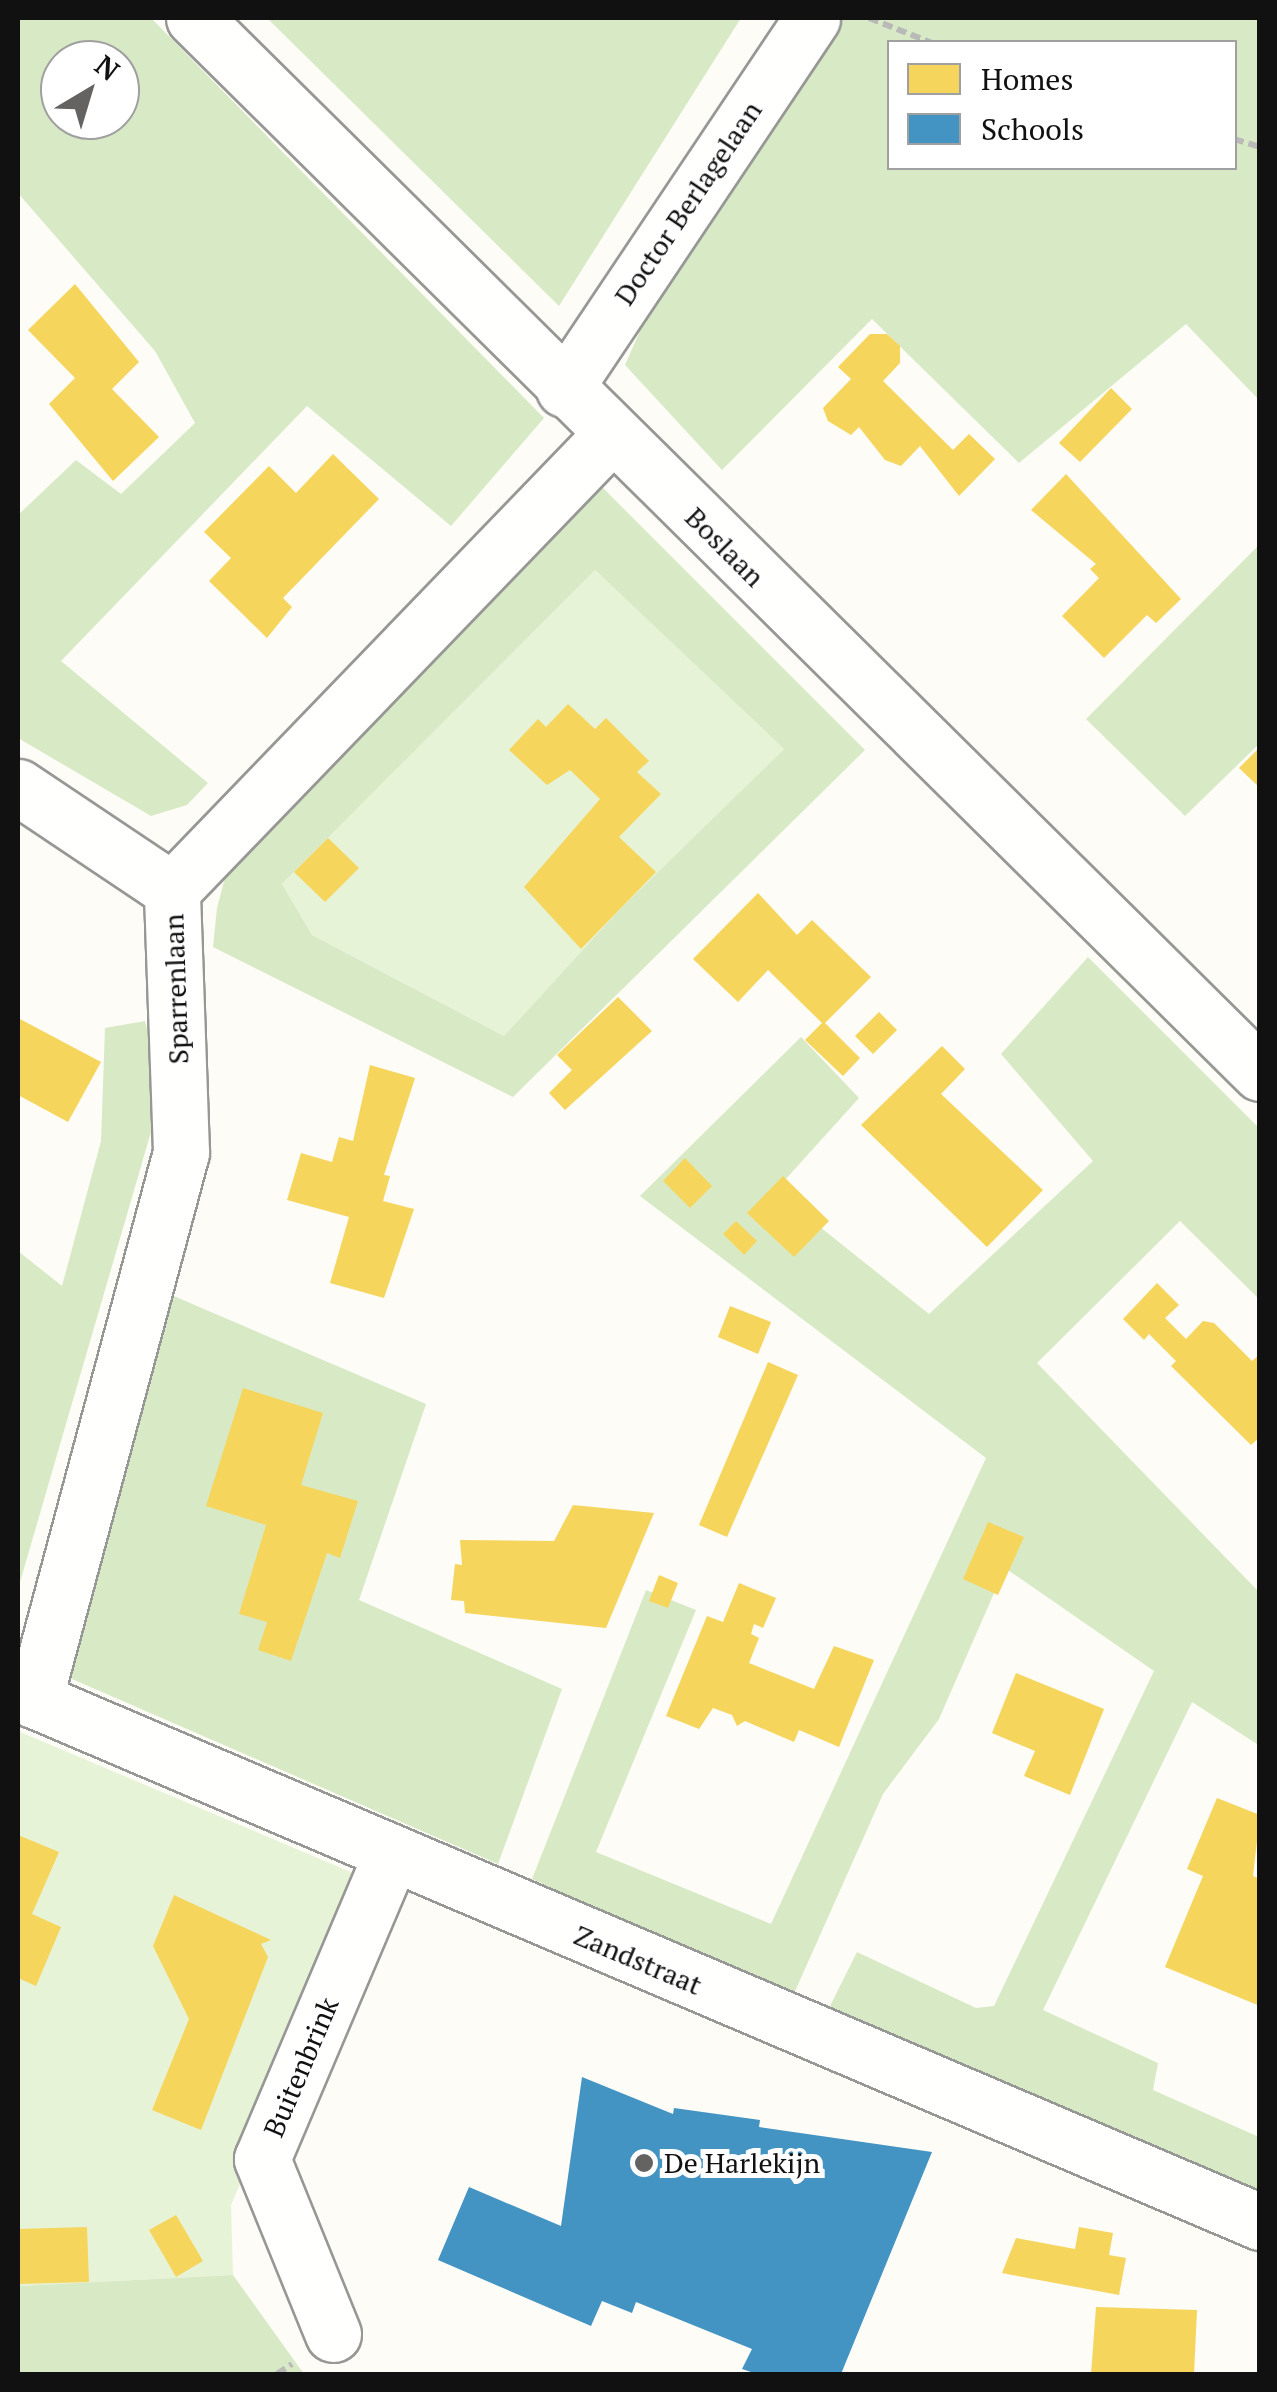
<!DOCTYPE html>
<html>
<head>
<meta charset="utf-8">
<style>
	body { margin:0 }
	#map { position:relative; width:1277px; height:2392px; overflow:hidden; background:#fdfcf7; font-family:"PT Serif",serif }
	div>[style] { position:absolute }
	.green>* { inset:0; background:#e7f3d7 }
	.forest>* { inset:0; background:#d8eac5 }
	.homes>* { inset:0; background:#f6d55c }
	.schools>* { inset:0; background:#4393c3 }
	.path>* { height:6px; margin-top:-3px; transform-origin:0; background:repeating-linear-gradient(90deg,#b9b9b8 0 10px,transparent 0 15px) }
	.roads { filter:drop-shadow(2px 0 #979795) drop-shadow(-2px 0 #979795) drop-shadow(0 2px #979795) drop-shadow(0 -2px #979795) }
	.minor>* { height:55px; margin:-27.5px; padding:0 27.5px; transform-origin:27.5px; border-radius:27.5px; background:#fffffe }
	.tertiary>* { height:55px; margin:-27.5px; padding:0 27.5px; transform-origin:27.5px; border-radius:27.5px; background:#fffffe }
	.dots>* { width:28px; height:28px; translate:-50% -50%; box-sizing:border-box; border:5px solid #fff; border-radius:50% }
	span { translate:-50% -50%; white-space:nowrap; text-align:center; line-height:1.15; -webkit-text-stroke:10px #fff; paint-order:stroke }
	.street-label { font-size:28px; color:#111 }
	.poi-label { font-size:28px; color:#111 }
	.left { translate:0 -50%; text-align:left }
	.frame { position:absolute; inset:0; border:20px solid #111; pointer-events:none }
	.legend { position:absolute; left:887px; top:40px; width:350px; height:130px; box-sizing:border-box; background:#fff; border:2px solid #a0a0a0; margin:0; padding:12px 18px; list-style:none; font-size:30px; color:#111 }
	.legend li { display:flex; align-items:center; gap:20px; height:50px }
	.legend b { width:50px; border:2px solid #a0a0a0 }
	.north { position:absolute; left:40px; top:40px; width:100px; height:100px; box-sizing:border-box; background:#fff; border:2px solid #a0a0a0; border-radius:50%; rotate:38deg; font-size:28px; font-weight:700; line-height:40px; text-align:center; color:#111 }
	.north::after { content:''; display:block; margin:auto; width:35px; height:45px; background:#646362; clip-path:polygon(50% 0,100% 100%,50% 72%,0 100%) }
</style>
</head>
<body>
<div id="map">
	<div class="green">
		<i style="clip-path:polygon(595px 570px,784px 749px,621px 908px,504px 1036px,312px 935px,282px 884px)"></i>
		<i style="clip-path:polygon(18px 1731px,372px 1881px,231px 2205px,233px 2275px,18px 2286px)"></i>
	</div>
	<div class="forest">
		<i style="clip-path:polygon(evenodd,18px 18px,151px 18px,544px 418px,451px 526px,307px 406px,61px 661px,208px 783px,187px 805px,151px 816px,18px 738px,18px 515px,76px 460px,121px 494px,195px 423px,155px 351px,18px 193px,18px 18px,120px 60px,120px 120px,60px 120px,60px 60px,120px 60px)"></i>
		<i style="clip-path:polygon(267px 18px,741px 18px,559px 306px)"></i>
		<i style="clip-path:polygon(evenodd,832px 18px,1259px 18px,1259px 400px,1186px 324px,1019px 463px,872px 319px,722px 470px,625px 365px,654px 299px,832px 18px,890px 42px,1234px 42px,1234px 168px,890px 168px,890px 42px)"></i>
		<i style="clip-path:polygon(evenodd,595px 480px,865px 750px,513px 1097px,213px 947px,217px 908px,231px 855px,595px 480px,595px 570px,784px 749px,621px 908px,504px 1036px,312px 935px,282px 884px,595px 570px)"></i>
		<i style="clip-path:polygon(1259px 545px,1259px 744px,1185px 816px,1086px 719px)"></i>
		<i style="clip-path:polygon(1088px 957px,1259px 1128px,1259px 1299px,1180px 1221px,1037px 1363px,1259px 1592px,1260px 1746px,1192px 1702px,1043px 2010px,1158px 2063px,1153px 2090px,1259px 2137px,1259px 2194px,827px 2012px,857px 1952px,976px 2008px,994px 2006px,1154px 1671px,1005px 1568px,939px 1719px,883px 1794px,792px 1998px,532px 1879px,646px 1590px,696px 1610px,596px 1852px,771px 1924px,986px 1458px,640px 1196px,801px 1037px,859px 1098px,775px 1191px,929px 1314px,1093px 1161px,1001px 1054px)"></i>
		<i style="clip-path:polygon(145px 1021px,154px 1057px,151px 1132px,18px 1589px,18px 1251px,62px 1286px,101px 1141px,105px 1028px)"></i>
		<i style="clip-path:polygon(162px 1291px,426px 1404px,359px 1600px,562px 1689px,498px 1864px,49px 1669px)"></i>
		<i style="clip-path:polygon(233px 2275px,304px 2374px,18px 2374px,18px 2286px)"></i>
	</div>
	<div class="homes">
		<i style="clip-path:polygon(75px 284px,139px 362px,112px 389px,159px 437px,113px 481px,49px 404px,75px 378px,28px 330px)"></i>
		<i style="clip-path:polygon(870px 334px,887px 334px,900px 346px,900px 363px,883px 381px,953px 450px,969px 434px,995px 459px,959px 496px,920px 446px,901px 466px,885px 460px,859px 427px,851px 435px,828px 421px,823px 408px,851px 379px,838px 367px)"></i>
		<i style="clip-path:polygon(1111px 388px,1132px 409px,1080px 462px,1059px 443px)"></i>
		<i style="clip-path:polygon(333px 454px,379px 499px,283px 598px,292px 607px,267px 638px,209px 581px,231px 558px,204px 532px,269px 466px,296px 493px)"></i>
		<i style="clip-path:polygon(1066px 474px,1181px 599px,1156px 623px,1147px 615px,1104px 658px,1062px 616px,1099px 578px,1090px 569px,1096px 564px,1031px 510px)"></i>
		<i style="clip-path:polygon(568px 704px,595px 729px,606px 718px,649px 761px,637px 772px,661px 794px,619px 837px,656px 872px,581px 949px,524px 887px,600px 799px,570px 770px,547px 785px,509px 750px,538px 719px,546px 727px)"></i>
		<i style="clip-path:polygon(1260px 747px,1260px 788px,1239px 768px)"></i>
		<i style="clip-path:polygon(328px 838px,359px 868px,325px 902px,294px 872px)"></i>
		<i style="clip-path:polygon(758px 893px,797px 935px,812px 920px,871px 977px,825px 1023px,860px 1058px,843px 1076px,805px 1040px,822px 1023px,768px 970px,738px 1002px,693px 959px)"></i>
		<i style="clip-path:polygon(618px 997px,652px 1031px,565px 1110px,549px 1093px,572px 1070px,557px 1055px)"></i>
		<i style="clip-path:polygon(879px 1012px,897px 1030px,873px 1054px,855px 1036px)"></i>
		<i style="clip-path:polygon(18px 1018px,101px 1062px,68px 1122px,18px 1095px)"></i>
		<i style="clip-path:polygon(942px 1046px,965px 1069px,941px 1094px,1043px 1190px,987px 1247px,861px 1125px)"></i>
		<i style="clip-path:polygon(370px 1065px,415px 1078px,384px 1175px,390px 1176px,383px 1201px,414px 1209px,384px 1298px,330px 1283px,349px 1217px,287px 1200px,301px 1153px,332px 1162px,339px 1137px,353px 1141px)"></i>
		<i style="clip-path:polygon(685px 1158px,712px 1186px,690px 1208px,663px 1181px)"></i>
		<i style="clip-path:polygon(783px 1176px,829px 1221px,794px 1257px,747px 1213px)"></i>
		<i style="clip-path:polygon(736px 1221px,757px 1241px,744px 1255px,723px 1234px)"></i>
		<i style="clip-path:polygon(1157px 1283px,1179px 1305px,1165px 1318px,1186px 1339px,1203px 1321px,1214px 1323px,1252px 1361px,1260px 1354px,1260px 1437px,1251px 1445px,1171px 1366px,1176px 1361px,1149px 1334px,1144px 1340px,1123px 1319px)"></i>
		<i style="clip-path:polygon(730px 1306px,771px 1322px,758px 1354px,718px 1337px)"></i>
		<i style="clip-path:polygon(768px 1362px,798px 1375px,727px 1537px,699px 1525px)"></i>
		<i style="clip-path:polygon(243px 1388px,323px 1413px,301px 1485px,358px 1501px,340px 1558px,327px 1553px,291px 1661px,258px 1650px,267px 1622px,239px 1614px,266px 1525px,206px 1506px)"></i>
		<i style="clip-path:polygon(573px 1505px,654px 1513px,606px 1628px,465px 1613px,464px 1601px,451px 1600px,455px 1564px,462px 1565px,460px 1540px,554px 1541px)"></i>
		<i style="clip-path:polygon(988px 1522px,1024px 1537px,998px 1595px,963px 1579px)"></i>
		<i style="clip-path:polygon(659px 1575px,678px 1583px,668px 1608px,649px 1601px)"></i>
		<i style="clip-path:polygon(739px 1583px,776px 1598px,763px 1628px,754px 1624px,751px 1634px,759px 1638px,749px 1663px,814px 1689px,834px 1646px,874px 1660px,839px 1747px,799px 1730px,794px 1742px,745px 1721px,737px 1726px,732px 1715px,713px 1708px,699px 1729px,666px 1716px,707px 1616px,723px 1622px)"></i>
		<i style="clip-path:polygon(1016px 1673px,1104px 1709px,1070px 1795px,1024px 1776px,1035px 1751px,992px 1733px)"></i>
		<i style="clip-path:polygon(1217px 1798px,1260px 1815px,1253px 1876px,1260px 1879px,1260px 2006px,1165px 1967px,1203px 1876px,1187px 1869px)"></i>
		<i style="clip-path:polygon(18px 1835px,59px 1852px,32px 1914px,61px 1927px,36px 1986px,18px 1978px)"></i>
		<i style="clip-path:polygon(174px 1895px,271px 1940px,261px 1944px,268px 1957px,201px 2130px,152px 2110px,189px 2019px,153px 1946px)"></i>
		<i style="clip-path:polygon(176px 2215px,203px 2261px,176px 2277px,149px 2230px)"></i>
		<i style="clip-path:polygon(87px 2227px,89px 2282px,18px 2284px,18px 2229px)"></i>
		<i style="clip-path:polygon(1079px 2227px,1113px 2233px,1109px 2255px,1126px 2258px,1119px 2295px,1002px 2273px,1016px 2238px,1075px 2249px)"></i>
		<i style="clip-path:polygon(1096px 2307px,1197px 2310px,1194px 2374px,1091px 2374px)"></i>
	</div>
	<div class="schools">
		<i style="clip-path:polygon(582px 2077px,673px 2114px,674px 2108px,760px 2120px,759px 2127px,932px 2152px,841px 2374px,757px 2374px,742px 2369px,752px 2349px,636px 2302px,632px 2313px,602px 2301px,591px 2326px,438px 2260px,469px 2187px,561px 2226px)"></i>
	</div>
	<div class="path">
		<i style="left:869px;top:18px;width:66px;rotate:21.5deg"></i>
		<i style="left:1234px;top:139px;width:27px;rotate:17deg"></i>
		<i style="left:277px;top:2374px;width:18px;rotate:-34deg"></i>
	</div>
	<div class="roads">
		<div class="minor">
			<i style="left:564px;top:389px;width:446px;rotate:-56.2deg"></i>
			<i style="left:18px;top:787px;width:185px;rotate:33.8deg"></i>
			<i style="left:18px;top:1693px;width:1350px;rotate:23.07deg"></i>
			<i style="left:34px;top:1700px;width:567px;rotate:-74.98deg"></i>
			<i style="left:181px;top:1152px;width:262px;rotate:-92deg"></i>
			<i style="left:172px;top:890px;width:632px;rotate:-46.03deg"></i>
			<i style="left:333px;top:2334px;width:189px;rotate:-112.1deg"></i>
			<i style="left:262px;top:2159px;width:330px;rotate:-67deg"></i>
		</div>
		<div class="tertiary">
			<i style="left:194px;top:18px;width:1500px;rotate:44.7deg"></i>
		</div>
	</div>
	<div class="dots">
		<i style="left:644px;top:2163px;background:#646362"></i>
	</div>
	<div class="street-label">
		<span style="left:688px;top:203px;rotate:-56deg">Doctor Berlagelaan</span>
		<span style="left:725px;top:547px;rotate:45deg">Boslaan</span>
		<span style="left:176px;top:989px;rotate:-92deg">Sparrenlaan</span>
		<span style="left:638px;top:1960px;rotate:23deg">Zandstraat</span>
		<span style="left:301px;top:2067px;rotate:-67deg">Buitenbrink</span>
	</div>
	<div class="poi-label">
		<span class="left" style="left:664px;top:2163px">De Harlekijn</span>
	</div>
	<div class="frame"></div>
	<ul class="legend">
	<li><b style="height:28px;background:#f6d55c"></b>Homes</li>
	<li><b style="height:28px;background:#4393c3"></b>Schools</li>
	</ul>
	<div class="north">N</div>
</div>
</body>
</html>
